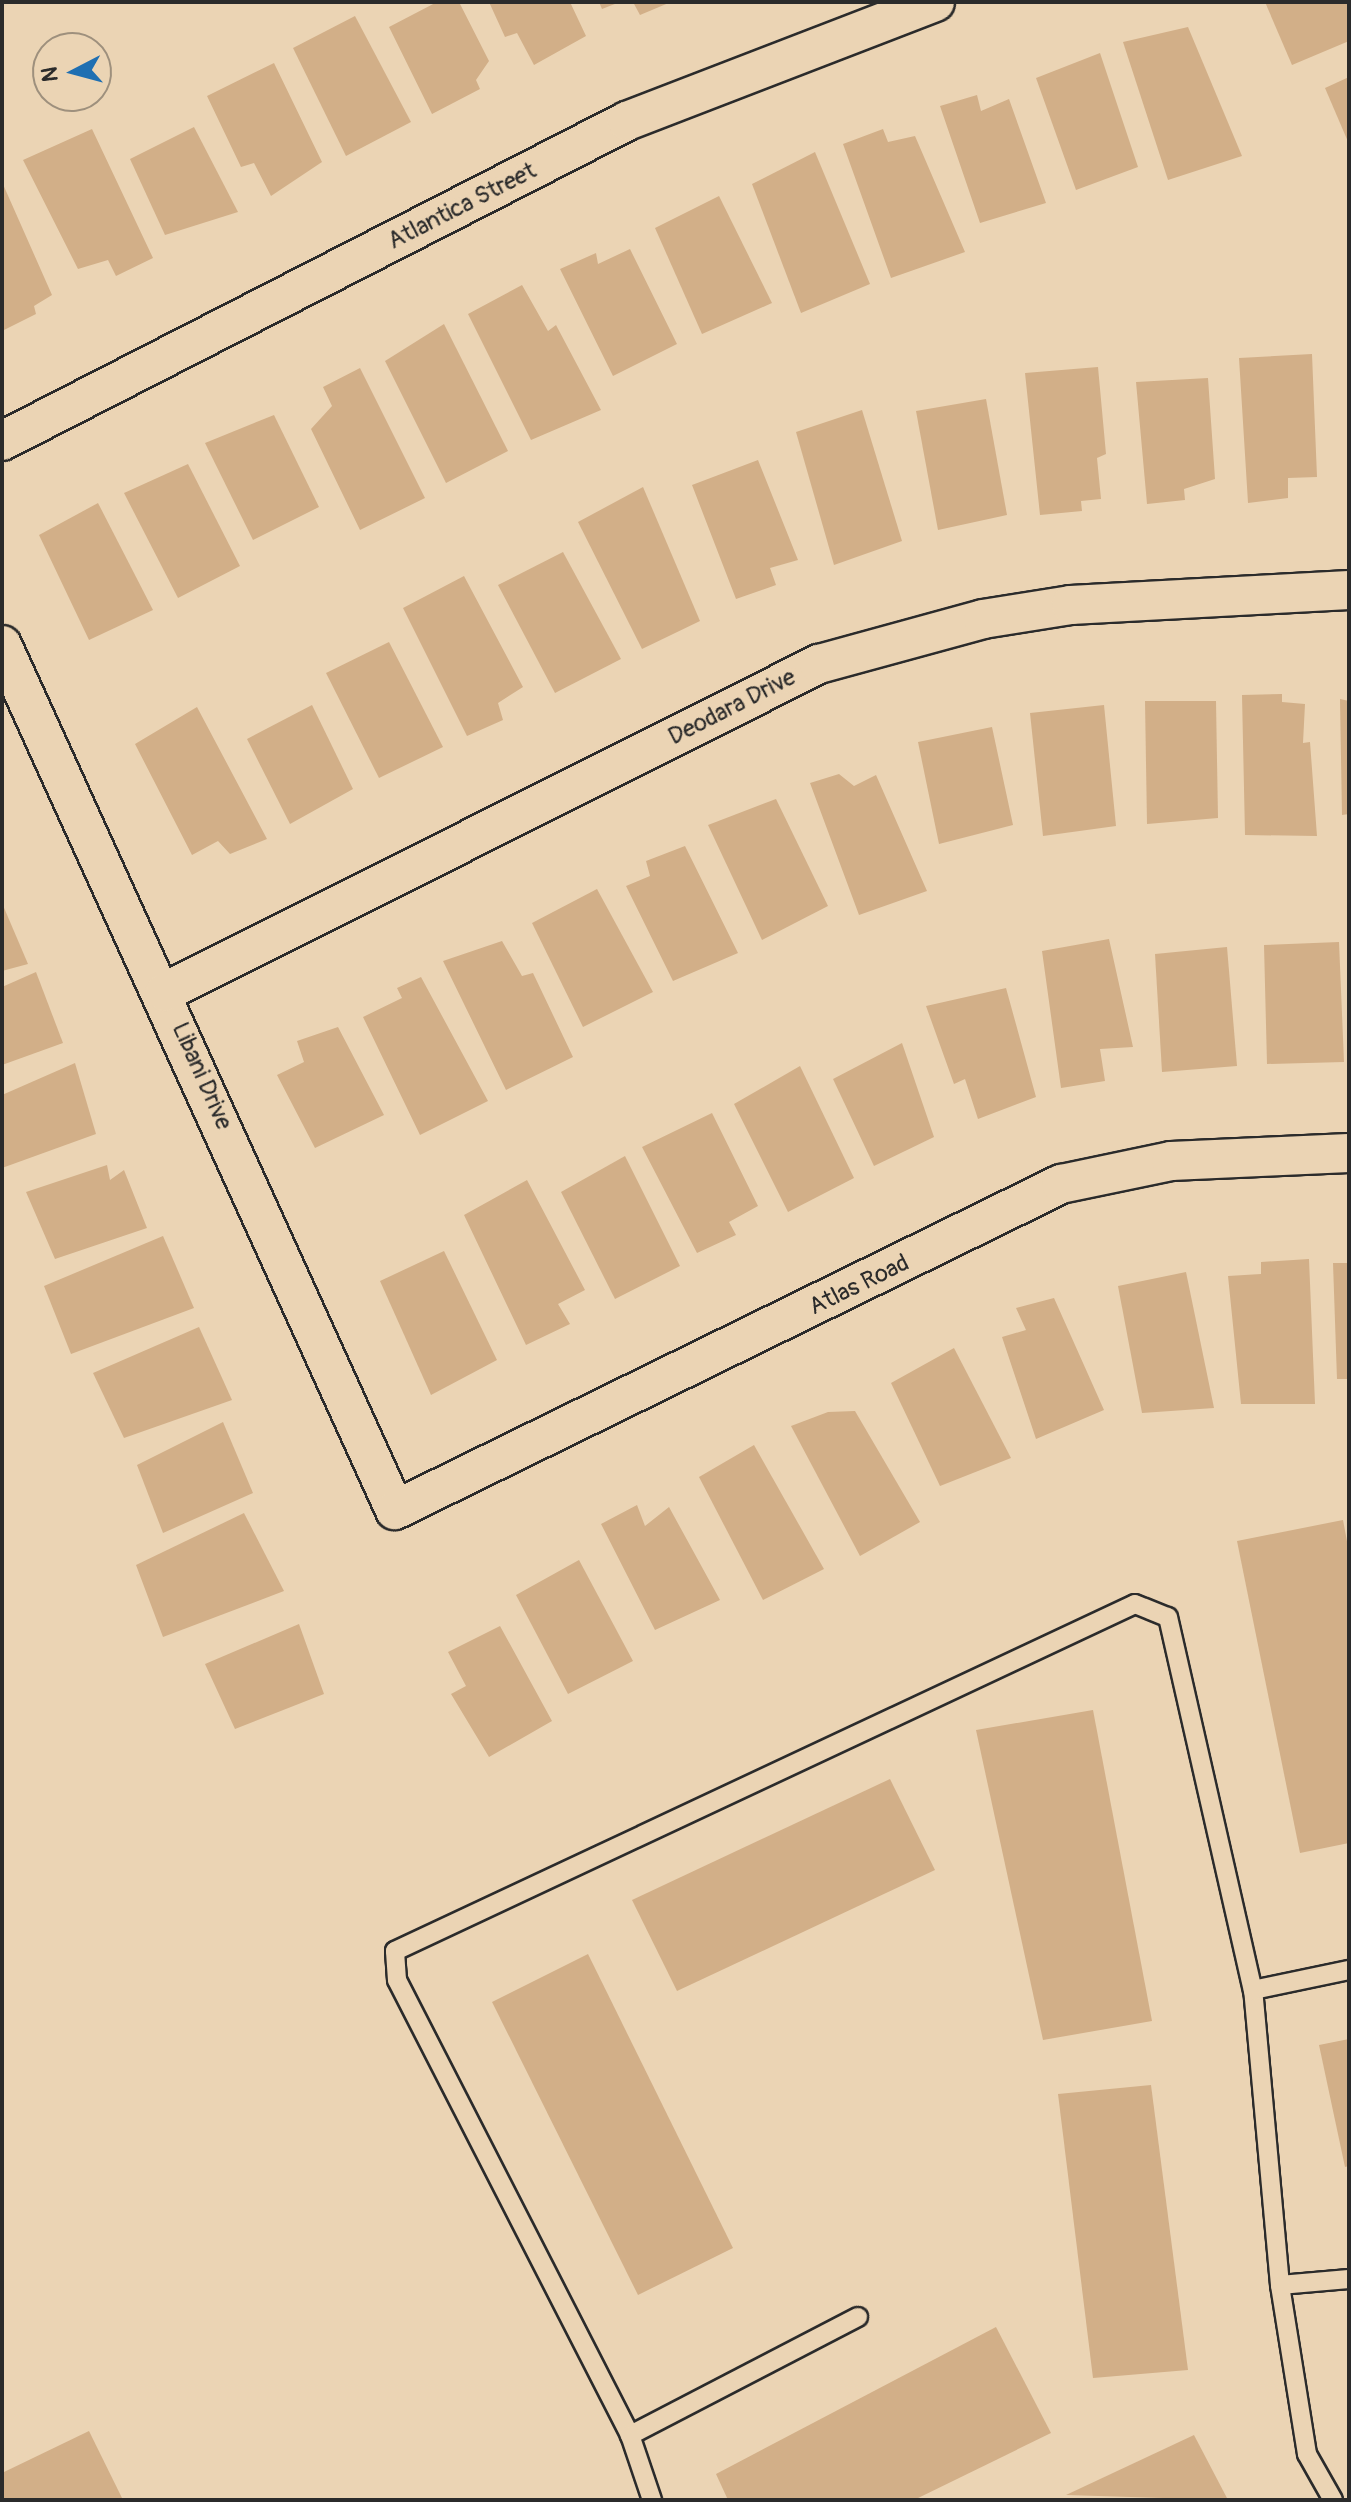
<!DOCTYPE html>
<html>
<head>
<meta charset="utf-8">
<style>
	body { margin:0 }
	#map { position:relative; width:1351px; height:2502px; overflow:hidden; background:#ebd4b4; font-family:Pangolin,sans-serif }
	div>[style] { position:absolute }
	.building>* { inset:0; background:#d2af88 }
	.roads { filter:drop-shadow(2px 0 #2b2b2b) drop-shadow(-2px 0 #2b2b2b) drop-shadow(0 2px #2b2b2b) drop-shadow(0 -2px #2b2b2b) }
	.lane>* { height:18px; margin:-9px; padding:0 9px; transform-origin:9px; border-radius:9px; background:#ebd4b4 }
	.street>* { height:38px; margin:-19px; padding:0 19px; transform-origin:19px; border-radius:19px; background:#ebd4b4 }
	span { translate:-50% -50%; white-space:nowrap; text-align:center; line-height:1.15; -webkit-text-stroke:7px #ebd4b4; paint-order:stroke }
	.street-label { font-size:24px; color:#2b2b2b }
	.frame { position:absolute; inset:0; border:4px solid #2b2b2b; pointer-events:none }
	.north { position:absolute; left:32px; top:32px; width:80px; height:80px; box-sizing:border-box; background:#ebd4b4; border:2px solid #9e907d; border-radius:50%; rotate:264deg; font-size:22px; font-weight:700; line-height:32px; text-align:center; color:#2b2b2b }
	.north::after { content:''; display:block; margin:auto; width:28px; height:36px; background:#1f6fb2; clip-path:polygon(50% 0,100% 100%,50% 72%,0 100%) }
</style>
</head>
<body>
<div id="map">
	<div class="building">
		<i style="clip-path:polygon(437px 2px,459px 2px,489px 61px,476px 80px,480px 89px,432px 114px,389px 27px)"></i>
		<i style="clip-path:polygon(489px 2px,570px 2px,586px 36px,534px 65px,517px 33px,505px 37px)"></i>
		<i style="clip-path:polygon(599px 2px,620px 2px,602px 9px)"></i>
		<i style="clip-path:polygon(633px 2px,671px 2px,640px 15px)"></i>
		<i style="clip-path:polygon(1265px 2px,1349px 2px,1349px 41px,1292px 65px)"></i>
		<i style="clip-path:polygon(355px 16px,411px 122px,346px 156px,293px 48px)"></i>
		<i style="clip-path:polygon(1188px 27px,1242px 156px,1168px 180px,1123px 42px)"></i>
		<i style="clip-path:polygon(1100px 53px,1138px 167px,1076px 190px,1036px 78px)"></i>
		<i style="clip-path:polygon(274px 63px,322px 162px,271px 196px,254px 163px,241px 167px,207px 96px)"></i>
		<i style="clip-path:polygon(1349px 77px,1349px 144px,1325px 88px)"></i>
		<i style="clip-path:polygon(977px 95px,981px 111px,1009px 99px,1046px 203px,980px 223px,940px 106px)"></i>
		<i style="clip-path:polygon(194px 127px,238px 212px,165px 235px,130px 159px)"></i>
		<i style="clip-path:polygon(92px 129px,153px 258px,116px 276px,108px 260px,78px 269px,23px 160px)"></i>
		<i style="clip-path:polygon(883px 129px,888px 142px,915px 136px,965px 252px,891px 278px,843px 144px)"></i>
		<i style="clip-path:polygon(815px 152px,870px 284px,801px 313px,752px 184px)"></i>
		<i style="clip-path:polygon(2px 182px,52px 295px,34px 306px,36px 314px,2px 331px)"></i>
		<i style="clip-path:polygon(719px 196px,772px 303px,702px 334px,655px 228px)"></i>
		<i style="clip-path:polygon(630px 249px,677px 344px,613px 376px,560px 269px,596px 253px,598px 264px)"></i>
		<i style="clip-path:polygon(522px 285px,548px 331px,556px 325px,601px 410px,531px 440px,468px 314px)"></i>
		<i style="clip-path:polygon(444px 324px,508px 451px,446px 483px,385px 361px)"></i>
		<i style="clip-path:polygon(1312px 354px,1317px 477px,1288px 478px,1288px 498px,1248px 503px,1239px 358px)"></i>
		<i style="clip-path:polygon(1098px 367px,1106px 454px,1097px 458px,1101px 499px,1081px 501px,1082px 511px,1040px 515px,1025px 373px)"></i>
		<i style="clip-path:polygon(360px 368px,425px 498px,360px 530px,311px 429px,332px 406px,323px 387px)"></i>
		<i style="clip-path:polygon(1208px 378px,1215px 479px,1184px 489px,1185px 500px,1147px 504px,1136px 382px)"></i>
		<i style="clip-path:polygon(986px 399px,1007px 515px,938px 530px,916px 411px)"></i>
		<i style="clip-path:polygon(862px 410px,902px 541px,834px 565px,796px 432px)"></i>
		<i style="clip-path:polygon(274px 415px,319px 507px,253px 540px,205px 443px)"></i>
		<i style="clip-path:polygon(758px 460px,798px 560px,770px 568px,776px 585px,736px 599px,692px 485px)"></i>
		<i style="clip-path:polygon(188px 464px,240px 566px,178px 598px,124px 493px)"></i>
		<i style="clip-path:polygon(643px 487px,700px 621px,642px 649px,578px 522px)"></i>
		<i style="clip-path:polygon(98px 503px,153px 610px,89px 640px,39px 535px)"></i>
		<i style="clip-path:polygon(563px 552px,621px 659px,555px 693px,498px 585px)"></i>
		<i style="clip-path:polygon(464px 576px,523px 687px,498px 703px,503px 720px,467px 736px,403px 608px)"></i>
		<i style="clip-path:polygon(389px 642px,443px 747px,379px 778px,326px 673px)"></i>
		<i style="clip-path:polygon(1282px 694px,1282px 702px,1305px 704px,1303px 743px,1310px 742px,1317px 836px,1245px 835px,1242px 695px)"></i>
		<i style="clip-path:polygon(1340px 699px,1349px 701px,1349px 814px,1342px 815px)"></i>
		<i style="clip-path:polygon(1145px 701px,1216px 701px,1218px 818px,1147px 824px)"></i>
		<i style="clip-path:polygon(312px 705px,353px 789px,290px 824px,247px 739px)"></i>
		<i style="clip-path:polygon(1104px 705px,1116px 826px,1043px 836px,1030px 713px)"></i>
		<i style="clip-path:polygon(197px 707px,267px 839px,230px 854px,218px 841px,192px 855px,135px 744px)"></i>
		<i style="clip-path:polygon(992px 727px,1013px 825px,939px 844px,918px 742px)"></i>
		<i style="clip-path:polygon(839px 774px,854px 786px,876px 775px,927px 891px,859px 915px,810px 783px)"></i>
		<i style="clip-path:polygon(776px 799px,828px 906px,762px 940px,708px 825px)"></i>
		<i style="clip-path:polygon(685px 846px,738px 953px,673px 981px,626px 886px,650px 876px,646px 861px)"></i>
		<i style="clip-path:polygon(597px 889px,653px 992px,583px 1027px,532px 923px)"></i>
		<i style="clip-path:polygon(2px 903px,28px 964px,2px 971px)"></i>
		<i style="clip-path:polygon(1109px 939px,1133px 1047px,1100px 1049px,1105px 1081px,1061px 1088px,1042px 951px)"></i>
		<i style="clip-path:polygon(502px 941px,522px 976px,533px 973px,573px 1057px,506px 1090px,443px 961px)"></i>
		<i style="clip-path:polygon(1339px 942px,1344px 1062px,1267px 1064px,1264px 945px)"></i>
		<i style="clip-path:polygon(1227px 947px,1237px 1066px,1162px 1072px,1155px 954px)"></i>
		<i style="clip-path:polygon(36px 972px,63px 1043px,2px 1065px,2px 987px)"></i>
		<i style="clip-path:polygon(421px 977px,488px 1101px,420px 1135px,363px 1017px,402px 998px,397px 988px)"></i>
		<i style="clip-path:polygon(1006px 988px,1036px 1097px,978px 1119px,965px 1079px,954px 1084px,926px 1006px)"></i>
		<i style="clip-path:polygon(338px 1027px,384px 1115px,315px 1148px,277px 1075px,304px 1062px,297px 1041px)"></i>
		<i style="clip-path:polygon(902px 1043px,934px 1137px,874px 1166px,833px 1079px)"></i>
		<i style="clip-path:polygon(75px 1063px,96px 1134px,2px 1168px,2px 1095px)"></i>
		<i style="clip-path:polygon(800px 1066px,854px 1178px,788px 1212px,734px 1104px)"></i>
		<i style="clip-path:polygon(712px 1113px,758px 1206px,729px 1222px,736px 1235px,697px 1253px,642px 1147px)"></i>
		<i style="clip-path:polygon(625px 1156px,680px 1266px,615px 1299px,561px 1192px)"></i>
		<i style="clip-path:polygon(107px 1165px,110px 1180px,124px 1170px,147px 1228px,55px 1259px,26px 1192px)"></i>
		<i style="clip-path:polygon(527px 1180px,585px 1290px,558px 1304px,570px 1324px,526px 1345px,464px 1215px)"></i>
		<i style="clip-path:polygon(163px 1236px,194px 1308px,71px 1354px,44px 1286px)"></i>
		<i style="clip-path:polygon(444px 1251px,497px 1360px,431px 1395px,380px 1281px)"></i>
		<i style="clip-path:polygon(1309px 1259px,1315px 1404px,1241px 1404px,1228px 1276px,1261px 1274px,1261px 1262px)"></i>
		<i style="clip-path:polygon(1333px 1263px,1349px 1263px,1349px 1379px,1337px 1379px)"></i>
		<i style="clip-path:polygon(1186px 1272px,1214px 1408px,1142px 1413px,1118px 1286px)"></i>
		<i style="clip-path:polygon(1054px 1298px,1104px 1410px,1036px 1439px,1002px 1337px,1026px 1330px,1016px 1308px)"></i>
		<i style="clip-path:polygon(199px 1327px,232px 1400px,124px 1438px,93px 1373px)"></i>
		<i style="clip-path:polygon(954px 1348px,1011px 1458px,940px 1486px,891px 1383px)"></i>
		<i style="clip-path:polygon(855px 1411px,920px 1522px,860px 1556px,791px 1426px,828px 1412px)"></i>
		<i style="clip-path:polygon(223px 1422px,253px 1493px,163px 1533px,137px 1465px)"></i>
		<i style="clip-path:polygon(754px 1445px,824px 1569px,763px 1600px,699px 1477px)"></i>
		<i style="clip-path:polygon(637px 1505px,645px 1526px,669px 1507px,720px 1600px,655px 1630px,601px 1524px)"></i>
		<i style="clip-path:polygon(244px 1513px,284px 1591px,163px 1637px,136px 1565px)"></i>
		<i style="clip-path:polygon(1343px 1520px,1349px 1552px,1349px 1843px,1300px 1853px,1237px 1541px)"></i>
		<i style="clip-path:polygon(579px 1560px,633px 1661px,568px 1694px,516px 1595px)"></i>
		<i style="clip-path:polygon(299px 1624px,324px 1694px,235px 1729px,205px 1664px)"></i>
		<i style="clip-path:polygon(500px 1626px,552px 1721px,489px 1757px,451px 1694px,466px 1686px,448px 1652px)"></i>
		<i style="clip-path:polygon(1093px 1710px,1152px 2021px,1043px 2040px,976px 1730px)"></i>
		<i style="clip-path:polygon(890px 1779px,935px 1870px,677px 1991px,632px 1900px)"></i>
		<i style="clip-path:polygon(588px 1954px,733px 2248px,638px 2295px,492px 2002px)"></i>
		<i style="clip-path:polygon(1349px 2039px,1349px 2166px,1345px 2167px,1319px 2045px)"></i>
		<i style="clip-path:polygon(1151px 2085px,1188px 2370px,1093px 2378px,1058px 2094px)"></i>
		<i style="clip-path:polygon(996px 2327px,1051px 2433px,914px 2500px,728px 2500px,716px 2474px)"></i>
		<i style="clip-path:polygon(89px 2431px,123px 2500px,2px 2500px,2px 2473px)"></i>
		<i style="clip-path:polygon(1194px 2435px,1228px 2500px,1066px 2495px)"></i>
	</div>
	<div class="roads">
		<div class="lane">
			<i style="left:1280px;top:2285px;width:296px;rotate:-95.2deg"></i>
			<i style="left:1253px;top:1990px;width:98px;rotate:-11.8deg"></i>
			<i style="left:858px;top:2317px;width:257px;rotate:152.6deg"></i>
			<i style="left:630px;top:2435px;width:511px;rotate:-117.12deg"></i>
			<i style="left:397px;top:1980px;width:29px;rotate:-94deg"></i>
			<i style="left:395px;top:1951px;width:817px;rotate:-25.12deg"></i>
			<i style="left:1135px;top:1604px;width:35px;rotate:22deg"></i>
			<i style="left:1168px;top:1617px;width:383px;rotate:77.2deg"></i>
			<i style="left:630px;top:2435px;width:69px;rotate:71.3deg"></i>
			<i style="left:1333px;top:2500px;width:53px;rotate:-119.5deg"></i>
			<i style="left:1307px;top:2454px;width:171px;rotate:-99.1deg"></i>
			<i style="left:1280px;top:2285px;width:69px;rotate:-5deg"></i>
		</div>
		<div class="street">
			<i style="left:2px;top:441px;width:702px;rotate:-27.11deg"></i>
			<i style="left:627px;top:121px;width:330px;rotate:-21.1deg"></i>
			<i style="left:2px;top:645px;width:950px;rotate:65.57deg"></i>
			<i style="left:395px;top:1510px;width:742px;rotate:-26.08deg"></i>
			<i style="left:1061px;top:1184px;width:112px;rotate:-11.8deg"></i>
			<i style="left:1171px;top:1161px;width:178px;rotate:-2.6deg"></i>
			<i style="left:165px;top:992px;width:732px;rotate:-26.64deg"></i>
			<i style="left:819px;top:664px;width:170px;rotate:-15.3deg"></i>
			<i style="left:983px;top:619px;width:89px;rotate:-9deg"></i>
			<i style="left:1071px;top:605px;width:278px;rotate:-3.1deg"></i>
		</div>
	</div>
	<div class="street-label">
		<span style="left:462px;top:206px;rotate:-27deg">Atlantica Street</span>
		<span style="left:732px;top:707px;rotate:-27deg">Deodara Drive</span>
		<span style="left:202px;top:1076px;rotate:66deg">Libani Drive</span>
		<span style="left:859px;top:1285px;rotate:-26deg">Atlas Road</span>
	</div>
	<div class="frame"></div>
	<div class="north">N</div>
</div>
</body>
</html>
